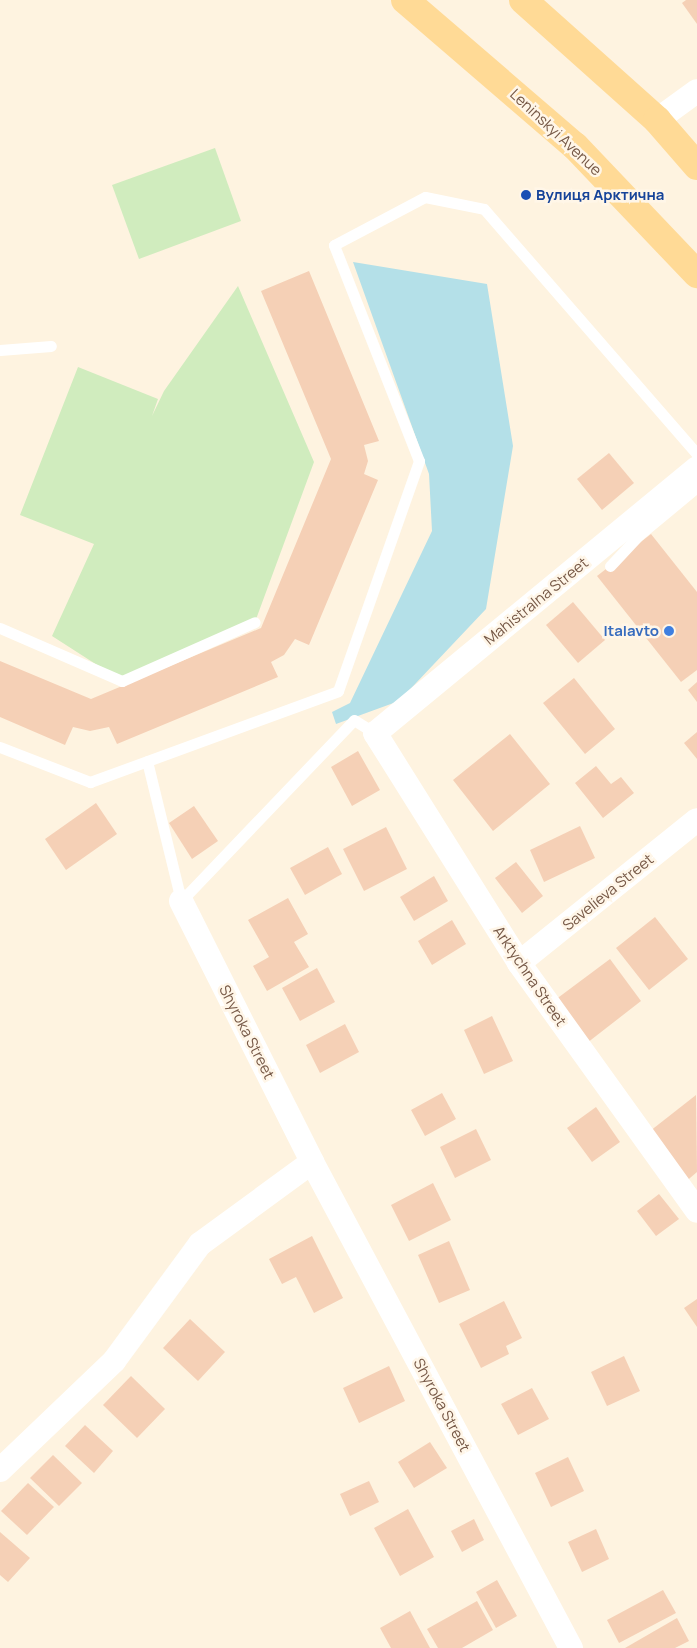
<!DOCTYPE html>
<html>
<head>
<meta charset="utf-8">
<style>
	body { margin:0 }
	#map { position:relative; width:697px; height:1648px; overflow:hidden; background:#fef3e0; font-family:Manrope,sans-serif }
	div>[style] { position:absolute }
	.green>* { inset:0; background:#d0ecbe }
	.water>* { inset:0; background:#b4e0e8 }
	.building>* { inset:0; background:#f5d0b6 }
	.service>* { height:11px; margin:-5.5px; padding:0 5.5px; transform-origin:5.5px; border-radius:5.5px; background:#fff }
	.minor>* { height:24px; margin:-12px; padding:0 12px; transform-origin:12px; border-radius:12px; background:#fff }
	.primary>* { height:28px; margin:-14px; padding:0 14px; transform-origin:14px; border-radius:14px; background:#ffda96 }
	.dots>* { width:14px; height:14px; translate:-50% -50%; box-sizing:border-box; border:2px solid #fff6e8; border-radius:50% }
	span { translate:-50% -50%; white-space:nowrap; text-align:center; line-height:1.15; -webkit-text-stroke:5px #fff6e8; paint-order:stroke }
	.street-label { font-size:15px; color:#765846 }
	.transit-label { font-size:15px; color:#164399; font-weight:700 }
	.left { translate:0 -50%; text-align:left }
	.shop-label { font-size:15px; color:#366cbe; font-weight:700 }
	.right { translate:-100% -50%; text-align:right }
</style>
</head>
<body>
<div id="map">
	<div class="green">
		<i style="clip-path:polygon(215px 148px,241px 221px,139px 259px,112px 185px)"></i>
		<i style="clip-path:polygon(238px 286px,314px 462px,255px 622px,122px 681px,52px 636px,94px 544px,20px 515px,78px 367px,158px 399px,152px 416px,164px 391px)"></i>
	</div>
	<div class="water">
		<i style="clip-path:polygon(353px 262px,487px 284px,513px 446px,486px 609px,399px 701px,336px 724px,332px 712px,350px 703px,432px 531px,429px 474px)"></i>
	</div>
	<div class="building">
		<i style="clip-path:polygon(686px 0,697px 0,697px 24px,682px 3px)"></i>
		<i style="clip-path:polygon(309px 271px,379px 441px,364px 445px,368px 461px,364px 474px,378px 480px,309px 645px,295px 639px,284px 655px,271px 662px,278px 677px,117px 744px,109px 727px,90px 731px,73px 727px,65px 745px,0 717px,0 661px,91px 699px,261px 628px,331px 459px,261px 291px)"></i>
		<i style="clip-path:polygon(609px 453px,634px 483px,602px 510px,577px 479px)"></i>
		<i style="clip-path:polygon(651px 534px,697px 592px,697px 670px,681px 682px,597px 576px)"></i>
		<i style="clip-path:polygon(573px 602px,605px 640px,578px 663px,546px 625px)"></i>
		<i style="clip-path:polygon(574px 678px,615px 729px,585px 754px,543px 703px)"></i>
		<i style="clip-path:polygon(697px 682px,697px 702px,688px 690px)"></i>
		<i style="clip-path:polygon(697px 732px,697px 759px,684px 743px)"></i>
		<i style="clip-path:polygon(510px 734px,550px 784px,493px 831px,453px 780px)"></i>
		<i style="clip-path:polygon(358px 751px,380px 790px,352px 806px,331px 767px)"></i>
		<i style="clip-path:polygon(596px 766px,611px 784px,621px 777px,634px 793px,603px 818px,575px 783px)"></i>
		<i style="clip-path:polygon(96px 803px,117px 834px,66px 870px,45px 839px)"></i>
		<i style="clip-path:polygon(194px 806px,218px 841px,192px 859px,169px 823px)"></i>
		<i style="clip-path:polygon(580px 826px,595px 858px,544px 882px,530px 850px)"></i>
		<i style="clip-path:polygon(386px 827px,407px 869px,364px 891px,343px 849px)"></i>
		<i style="clip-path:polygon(328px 847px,342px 874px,305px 895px,290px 868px)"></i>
		<i style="clip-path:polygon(516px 862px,543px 896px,522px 913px,495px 878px)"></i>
		<i style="clip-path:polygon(434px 876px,448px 901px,414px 921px,400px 897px)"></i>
		<i style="clip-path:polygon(288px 898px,308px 934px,294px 942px,309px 967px,267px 991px,253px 966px,269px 957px,248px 920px)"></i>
		<i style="clip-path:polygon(655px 917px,688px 959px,649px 990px,616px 948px)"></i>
		<i style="clip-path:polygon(452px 920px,466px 944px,432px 965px,418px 941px)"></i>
		<i style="clip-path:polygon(610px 959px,641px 1001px,587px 1043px,555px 1000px)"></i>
		<i style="clip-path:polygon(317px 968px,335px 1002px,300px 1021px,282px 988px)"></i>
		<i style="clip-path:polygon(492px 1016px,513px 1061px,484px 1074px,464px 1030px)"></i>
		<i style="clip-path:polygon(345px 1024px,359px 1052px,320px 1073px,306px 1045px)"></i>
		<i style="clip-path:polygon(442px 1093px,456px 1119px,425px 1136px,411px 1110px)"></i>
		<i style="clip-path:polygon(696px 1095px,697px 1172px,683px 1184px,645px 1135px)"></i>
		<i style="clip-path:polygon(596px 1107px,620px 1142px,592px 1162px,567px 1128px)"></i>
		<i style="clip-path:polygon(476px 1129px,491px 1160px,455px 1178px,440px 1147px)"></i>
		<i style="clip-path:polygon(433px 1183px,451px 1220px,409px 1241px,391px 1205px)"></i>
		<i style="clip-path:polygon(659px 1194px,679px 1219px,656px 1236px,637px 1211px)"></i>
		<i style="clip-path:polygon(312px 1236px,343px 1298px,314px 1313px,296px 1277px,282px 1284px,269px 1259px)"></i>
		<i style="clip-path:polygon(449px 1241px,470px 1290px,439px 1303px,418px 1255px)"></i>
		<i style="clip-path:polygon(697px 1299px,697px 1327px,684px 1308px)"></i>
		<i style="clip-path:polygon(504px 1301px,522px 1338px,506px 1346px,509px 1354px,481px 1368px,459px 1324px)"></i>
		<i style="clip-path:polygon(190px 1319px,225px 1352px,198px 1381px,163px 1348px)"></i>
		<i style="clip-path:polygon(624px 1356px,640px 1391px,607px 1406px,591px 1372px)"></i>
		<i style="clip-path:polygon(389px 1366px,405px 1401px,359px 1423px,343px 1388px)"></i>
		<i style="clip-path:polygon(131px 1376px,165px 1409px,137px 1438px,103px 1405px)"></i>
		<i style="clip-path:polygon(532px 1388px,549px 1419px,518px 1435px,501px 1404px)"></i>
		<i style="clip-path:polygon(85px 1425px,113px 1451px,94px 1473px,65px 1446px)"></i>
		<i style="clip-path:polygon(430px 1442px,447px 1468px,414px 1488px,398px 1462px)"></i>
		<i style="clip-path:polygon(53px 1455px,82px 1483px,59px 1506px,30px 1478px)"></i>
		<i style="clip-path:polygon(568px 1457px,584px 1491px,551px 1507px,535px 1473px)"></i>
		<i style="clip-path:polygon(369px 1481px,379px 1502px,350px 1516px,340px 1494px)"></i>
		<i style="clip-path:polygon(28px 1483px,54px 1507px,27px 1535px,1px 1511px)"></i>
		<i style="clip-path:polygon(408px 1509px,434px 1557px,400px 1576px,374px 1528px)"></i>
		<i style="clip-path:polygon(474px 1519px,484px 1540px,462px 1552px,451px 1531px)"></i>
		<i style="clip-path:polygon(596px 1529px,609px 1559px,582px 1572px,568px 1542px)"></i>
		<i style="clip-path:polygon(0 1532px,30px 1558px,8px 1582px,0 1575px)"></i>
		<i style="clip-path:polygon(497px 1580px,517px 1616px,496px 1628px,476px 1592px)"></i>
		<i style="clip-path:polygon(663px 1590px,676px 1613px,619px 1643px,607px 1620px)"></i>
		<i style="clip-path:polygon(477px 1601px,493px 1630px,462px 1648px,438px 1648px,427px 1629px)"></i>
		<i style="clip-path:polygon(410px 1611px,430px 1648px,391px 1648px,380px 1628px)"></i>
		<i style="clip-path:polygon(677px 1618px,689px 1641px,675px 1648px,625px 1648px)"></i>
	</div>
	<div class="service">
		<i style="left:0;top:350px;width:51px;rotate:-4.5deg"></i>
		<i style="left:610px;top:566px;width:42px;rotate:-46.9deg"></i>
		<i style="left:639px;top:535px;width:75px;rotate:-39.6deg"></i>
		<i style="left:0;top:628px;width:133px;rotate:23.5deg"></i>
		<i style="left:122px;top:681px;width:145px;rotate:-23.9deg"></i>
		<i style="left:0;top:747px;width:97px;rotate:21.3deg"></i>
		<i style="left:90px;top:782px;width:264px;rotate:-20.1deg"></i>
		<i style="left:338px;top:691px;width:244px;rotate:-70.6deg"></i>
		<i style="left:419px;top:461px;width:232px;rotate:-111.5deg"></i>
		<i style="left:334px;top:245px;width:103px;rotate:-27.8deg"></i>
		<i style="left:425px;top:197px;width:60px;rotate:11.5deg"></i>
		<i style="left:484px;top:209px;width:325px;rotate:49deg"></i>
		<i style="left:147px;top:761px;width:144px;rotate:76.3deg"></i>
		<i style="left:181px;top:901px;width:250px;rotate:-46.3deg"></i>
		<i style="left:354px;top:720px;width:25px;rotate:32deg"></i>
	</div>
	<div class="minor">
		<i style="left:657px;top:120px;width:49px;rotate:-35.9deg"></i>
		<i style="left:697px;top:468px;width:417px;rotate:140.5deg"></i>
		<i style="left:375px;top:733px;width:271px;rotate:57.9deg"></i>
		<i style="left:519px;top:963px;width:305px;rotate:54.3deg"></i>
		<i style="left:181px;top:901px;width:292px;rotate:63.3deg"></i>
		<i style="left:312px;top:1162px;width:551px;rotate:61.95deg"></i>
		<i style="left:519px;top:963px;width:228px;rotate:-38.8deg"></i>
		<i style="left:0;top:1470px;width:158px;rotate:-43.7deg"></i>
		<i style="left:114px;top:1361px;width:145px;rotate:-53.7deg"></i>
		<i style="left:200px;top:1244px;width:139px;rotate:-36.2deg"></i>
	</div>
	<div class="primary">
		<i style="left:405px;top:0;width:224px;rotate:40.7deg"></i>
		<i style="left:575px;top:146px;width:177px;rotate:46.4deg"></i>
		<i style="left:523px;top:0;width:180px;rotate:41.8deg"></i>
		<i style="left:657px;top:120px;width:61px;rotate:49deg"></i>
	</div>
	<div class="dots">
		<i style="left:526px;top:195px;background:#1a4fb4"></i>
		<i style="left:669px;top:631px;background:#3f7fe0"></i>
	</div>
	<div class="street-label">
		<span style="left:556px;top:132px;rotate:43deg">Leninskyi Avenue</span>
		<span style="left:536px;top:601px;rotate:-39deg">Mahistralna Street</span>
		<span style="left:608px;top:892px;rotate:-39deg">Savelieva Street</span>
		<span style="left:530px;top:976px;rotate:56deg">Arktychna Street</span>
		<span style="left:247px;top:1032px;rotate:63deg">Shyroka Street</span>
		<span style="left:442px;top:1405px;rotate:62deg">Shyroka Street</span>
	</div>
	<div class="transit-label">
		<span class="left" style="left:536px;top:195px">Вулиця Арктична</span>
	</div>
	<div class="shop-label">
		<span class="right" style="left:659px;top:631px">Italavto</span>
	</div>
</div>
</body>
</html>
